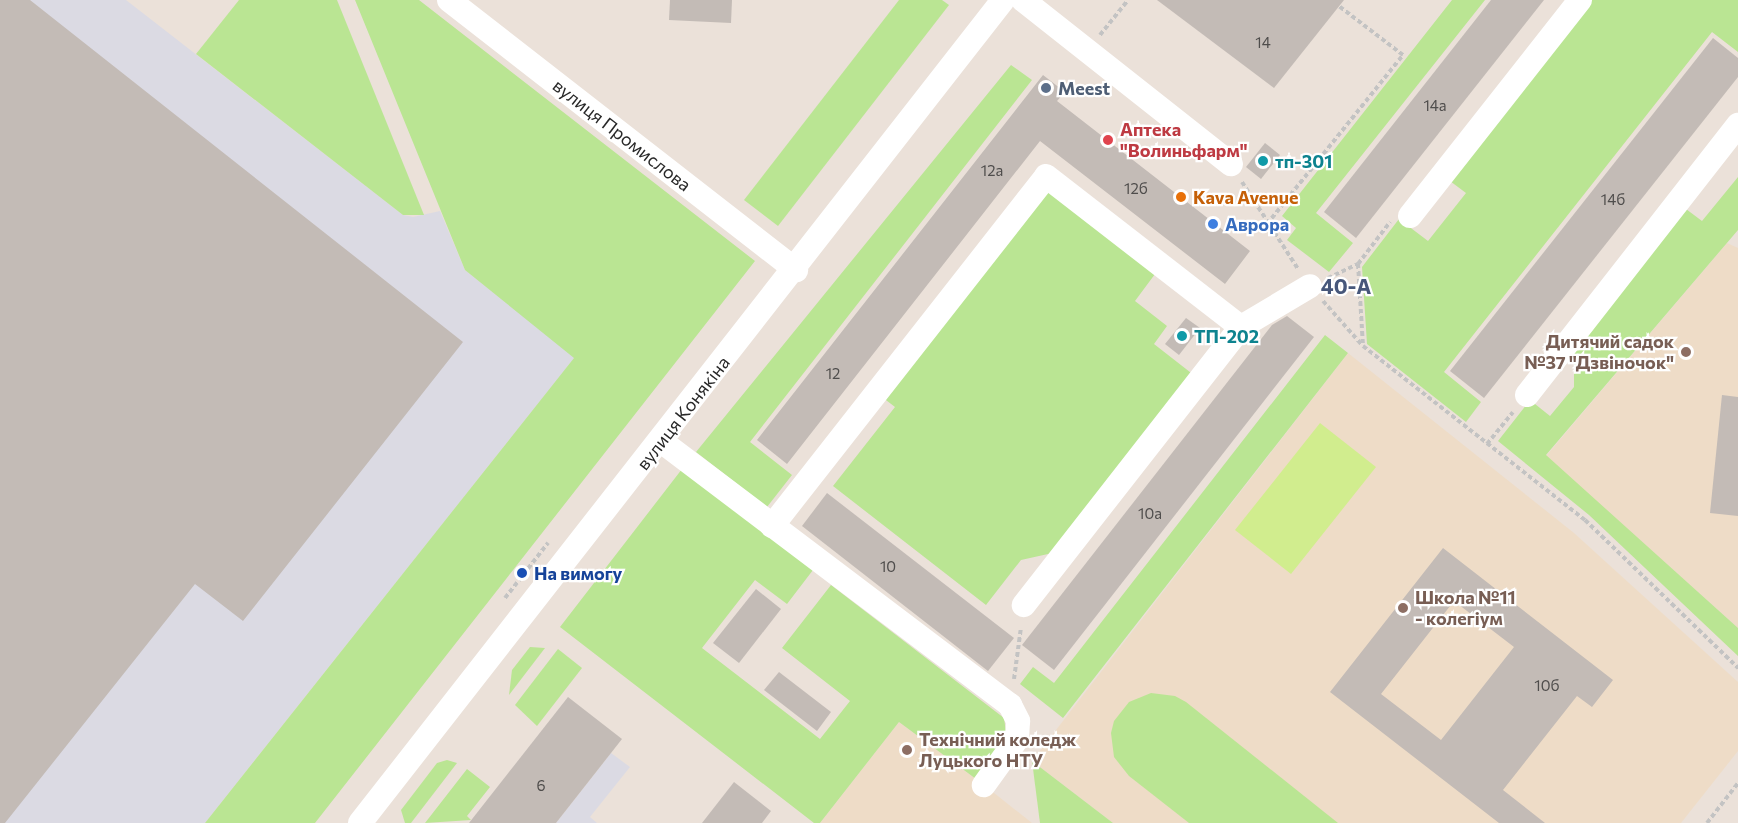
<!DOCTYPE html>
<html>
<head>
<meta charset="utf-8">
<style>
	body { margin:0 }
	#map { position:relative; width:1738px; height:823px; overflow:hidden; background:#ebe1d9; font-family:Commissioner,sans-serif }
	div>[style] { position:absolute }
	.industrial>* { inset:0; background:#dbdae3 }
	.education>* { inset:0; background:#eedcc7 }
	.green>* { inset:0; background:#bae593 }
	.pitch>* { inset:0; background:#d1ed8e }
	.building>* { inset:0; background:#c3bbb6 }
	.path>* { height:4px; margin-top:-2px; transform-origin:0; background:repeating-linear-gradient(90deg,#c3c3c3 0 4.5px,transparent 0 7.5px) }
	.minor>* { height:24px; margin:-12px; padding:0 12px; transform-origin:12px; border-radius:12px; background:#fff }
	.dots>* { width:16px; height:16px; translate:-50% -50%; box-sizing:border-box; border:3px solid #fff; border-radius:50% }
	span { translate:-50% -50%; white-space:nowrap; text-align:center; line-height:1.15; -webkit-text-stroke:4.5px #fff; paint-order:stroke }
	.number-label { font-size:15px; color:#4f4d4c }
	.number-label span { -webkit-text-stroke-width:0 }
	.service-label { font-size:18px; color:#4e5e75; font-weight:700 }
	.left { translate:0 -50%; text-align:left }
	.health-label { font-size:18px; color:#be3a42; font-weight:700 }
	.street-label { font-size:18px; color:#282828 }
	.culture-label { font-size:18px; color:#0d838f; font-weight:700 }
	.food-label { font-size:18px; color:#c56008; font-weight:700 }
	.shop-label { font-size:18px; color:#366cbe; font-weight:700 }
	.education-label { font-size:18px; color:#785e54; font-weight:700 }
	.right { translate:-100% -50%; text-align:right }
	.transit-label { font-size:18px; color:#164399; font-weight:700 }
	.quarter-label { font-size:21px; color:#47577a; font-weight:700 }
</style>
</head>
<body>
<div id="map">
	<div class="industrial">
		<i style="clip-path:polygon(0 0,126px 0,403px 215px,413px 217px,440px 211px,465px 270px,575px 357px,205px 823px,0 823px)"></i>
		<i style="clip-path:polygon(611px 753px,630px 767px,590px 817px,597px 823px,556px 823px)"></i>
	</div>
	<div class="education">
		<i style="clip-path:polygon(1727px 243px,1738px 248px,1738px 628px,1546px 456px)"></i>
		<i style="clip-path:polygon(1348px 353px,1574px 533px,1738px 682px,1738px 751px,1681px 823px,1113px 823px,1032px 761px)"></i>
		<i style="clip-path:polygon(899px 722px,984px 785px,1032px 823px,820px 823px)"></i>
	</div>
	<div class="green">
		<i style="clip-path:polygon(239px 0,337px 0,424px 215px,403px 215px,196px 54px)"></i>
		<i style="clip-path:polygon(355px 0,419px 0,755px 261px,315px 823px,205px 823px,574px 358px,465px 270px)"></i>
		<i style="clip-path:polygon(899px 0,942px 0,949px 5px,778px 226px,744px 200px)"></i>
		<i style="clip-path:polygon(1452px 0,1485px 0,1316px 213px,1353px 243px,1329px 272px,1287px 240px,1296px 228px,1282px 216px)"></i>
		<i style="clip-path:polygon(1587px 0,1738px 0,1738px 52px,1712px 32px,1444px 372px,1481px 402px,1466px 422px,1367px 344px,1362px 267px,1399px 219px,1428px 241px,1466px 193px,1446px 178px)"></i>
		<i style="clip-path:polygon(1011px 65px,1032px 80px,750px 442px,792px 475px,767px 507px,696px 452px)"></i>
		<i style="clip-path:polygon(1738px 177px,1738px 230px,1546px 455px,1738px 628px,1738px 656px,1589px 515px,1498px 441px,1530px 400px,1550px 416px,1574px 387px,1574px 345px,1682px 206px,1702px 221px)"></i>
		<i style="clip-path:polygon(1048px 184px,1158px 270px,1135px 301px,1167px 326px,1154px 344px,1195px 376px,1057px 552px,1021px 560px,986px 605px,833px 486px,895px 407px,882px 397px)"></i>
		<i style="clip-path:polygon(1325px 335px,1348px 353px,1063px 718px,1020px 684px,1033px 667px,1054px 683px)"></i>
		<i style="clip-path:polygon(682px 469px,813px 570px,787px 604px,755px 580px,702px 648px,820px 739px,850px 701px,782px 648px,831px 585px,1004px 718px,1007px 739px,976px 779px,899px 722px,820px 823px,814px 823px,560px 627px)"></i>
		<i style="clip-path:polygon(530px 647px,545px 648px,509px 695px,512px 670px)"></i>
		<i style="clip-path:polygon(558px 649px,582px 668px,537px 726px,515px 705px)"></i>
		<i style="clip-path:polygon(1151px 693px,1175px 696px,1186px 702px,1338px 823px,1189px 823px,1129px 776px,1114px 757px,1111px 733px,1114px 721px,1129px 702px)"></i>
		<i style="clip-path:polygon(447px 760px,457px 763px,411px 823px,405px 823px,401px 810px,437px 763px)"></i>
		<i style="clip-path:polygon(1032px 761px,1113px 823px,1040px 823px)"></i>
		<i style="clip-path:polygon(467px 769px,490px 787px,467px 816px,471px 820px,425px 823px)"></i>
	</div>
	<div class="pitch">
		<i style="clip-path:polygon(1320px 423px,1376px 467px,1291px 574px,1235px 530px)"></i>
	</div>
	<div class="building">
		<i style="clip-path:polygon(0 0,30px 0,463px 342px,243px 621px,195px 584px,5px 823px,0 823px)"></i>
		<i style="clip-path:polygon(670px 0,732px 0,731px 23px,669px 20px)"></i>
		<i style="clip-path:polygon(1157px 0,1344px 0,1274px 88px)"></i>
		<i style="clip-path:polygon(1491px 0,1544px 0,1356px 238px,1324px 212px)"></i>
		<i style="clip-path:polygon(1713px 38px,1738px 58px,1738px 77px,1484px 398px,1450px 371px)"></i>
		<i style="clip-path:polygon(1043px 75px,1065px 92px,1057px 101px,1250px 251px,1225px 284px,1040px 141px,787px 464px,757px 440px)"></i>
		<i style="clip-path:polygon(1265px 143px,1280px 155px,1261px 179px,1246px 167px)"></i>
		<i style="clip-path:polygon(1287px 316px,1314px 337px,1054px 670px,1022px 645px,1272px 325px)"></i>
		<i style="clip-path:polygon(1186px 318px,1200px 328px,1179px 355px,1165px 344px)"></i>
		<i style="clip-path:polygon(1722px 395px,1738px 397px,1738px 516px,1710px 513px)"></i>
		<i style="clip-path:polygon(827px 493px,1014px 638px,988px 671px,802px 526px)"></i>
		<i style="clip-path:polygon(evenodd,1443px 548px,1613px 680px,1592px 707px,1577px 696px,1503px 790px,1545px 823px,1499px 823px,1330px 692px,1443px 548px,1454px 601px,1514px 647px,1441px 740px,1381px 694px,1454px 601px)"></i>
		<i style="clip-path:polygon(756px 589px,781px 609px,739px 663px,713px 643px)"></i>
		<i style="clip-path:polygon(779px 672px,831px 712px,817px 731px,764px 690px)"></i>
		<i style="clip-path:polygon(568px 697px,622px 739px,556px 823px,469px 823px)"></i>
		<i style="clip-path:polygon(734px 782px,771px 811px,762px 823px,702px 823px)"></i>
	</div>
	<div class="path">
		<i style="left:1100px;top:35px;width:45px;rotate:-51.3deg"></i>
		<i style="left:1242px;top:182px;width:103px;rotate:57.2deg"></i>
		<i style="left:1267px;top:224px;width:217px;rotate:-51.2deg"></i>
		<i style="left:1403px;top:55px;width:81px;rotate:-142.6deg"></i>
		<i style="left:1358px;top:264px;width:81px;rotate:86.5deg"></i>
		<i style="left:1328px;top:278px;width:33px;rotate:-25deg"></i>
		<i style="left:1358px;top:264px;width:53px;rotate:-52.7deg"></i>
		<i style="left:1323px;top:301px;width:60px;rotate:48.4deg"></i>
		<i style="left:1363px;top:346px;width:282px;rotate:38.1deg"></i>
		<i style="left:1585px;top:520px;width:213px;rotate:44deg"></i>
		<i style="left:1487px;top:444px;width:41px;rotate:-50.9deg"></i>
		<i style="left:505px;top:598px;width:70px;rotate:-52deg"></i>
		<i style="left:1014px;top:679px;width:52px;rotate:-82.3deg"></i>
		<i style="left:1707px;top:823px;width:51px;rotate:-52.2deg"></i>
	</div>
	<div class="minor">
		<i style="left:449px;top:0;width:440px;rotate:37.9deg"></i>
		<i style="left:1023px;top:0;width:265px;rotate:38.3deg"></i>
		<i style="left:1410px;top:216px;width:275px;rotate:-51.8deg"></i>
		<i style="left:1241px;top:327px;width:80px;rotate:-30.7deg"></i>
		<i style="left:1527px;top:395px;width:343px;rotate:-52deg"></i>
		<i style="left:661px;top:441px;width:438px;rotate:37.1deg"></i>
		<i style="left:1010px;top:705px;width:18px;rotate:63deg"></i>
		<i style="left:1018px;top:721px;width:18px;rotate:93deg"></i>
		<i style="left:1017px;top:739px;width:57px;rotate:125.7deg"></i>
		<i style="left:772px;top:526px;width:444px;rotate:-51.9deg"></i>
		<i style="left:1046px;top:176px;width:247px;rotate:37.8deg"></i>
		<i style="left:1241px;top:327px;width:353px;rotate:128deg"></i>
		<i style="left:360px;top:823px;width:1044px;rotate:-52deg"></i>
	</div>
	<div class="dots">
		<i style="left:1046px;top:88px;background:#5c6f8a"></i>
		<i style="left:1108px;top:140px;background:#e0444e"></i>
		<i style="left:1263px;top:161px;background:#0f9aa8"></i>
		<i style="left:1181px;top:197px;background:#e8710a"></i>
		<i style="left:1213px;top:224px;background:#3f7fe0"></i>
		<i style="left:1182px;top:336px;background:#0f9aa8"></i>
		<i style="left:1686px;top:352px;background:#8d6e63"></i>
		<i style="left:522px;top:573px;background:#1a4fb4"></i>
		<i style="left:1403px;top:608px;background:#8d6e63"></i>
		<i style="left:907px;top:750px;background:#8d6e63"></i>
	</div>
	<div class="number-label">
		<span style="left:1263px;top:43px">14</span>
		<span style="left:1435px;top:106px">14а</span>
		<span style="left:992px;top:171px">12а</span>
		<span style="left:1136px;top:189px">12б</span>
		<span style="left:1613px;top:200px">14б</span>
		<span style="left:833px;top:374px">12</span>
		<span style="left:1150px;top:514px">10а</span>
		<span style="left:888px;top:567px">10</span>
		<span style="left:1547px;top:686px">10б</span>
		<span style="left:541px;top:786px">6</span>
	</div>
	<div class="service-label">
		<span class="left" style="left:1058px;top:88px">Meest</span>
	</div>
	<div class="health-label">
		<span class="left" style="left:1120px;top:140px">Аптека<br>"Волиньфарм"</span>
	</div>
	<div class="street-label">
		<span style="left:622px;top:135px;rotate:38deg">вулиця Промислова</span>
		<span style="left:683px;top:413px;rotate:-52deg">вулиця Конякіна</span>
	</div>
	<div class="culture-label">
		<span class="left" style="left:1275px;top:161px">тп-301</span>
		<span class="left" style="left:1194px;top:336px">ТП-202</span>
	</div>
	<div class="food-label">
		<span class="left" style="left:1193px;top:197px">Kava Avenue</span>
	</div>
	<div class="shop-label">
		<span class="left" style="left:1225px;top:224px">Аврора</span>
	</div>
	<div class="education-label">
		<span class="right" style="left:1674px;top:352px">Дитячий садок<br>№37 "Дзвіночок"</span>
		<span class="left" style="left:1415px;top:608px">Школа №11<br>- колегіум</span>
		<span class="left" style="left:919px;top:750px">Технічний коледж<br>Луцького НТУ</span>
	</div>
	<div class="transit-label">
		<span class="left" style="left:534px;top:573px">На вимогу</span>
	</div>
	<div class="quarter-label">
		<span style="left:1346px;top:286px">40-А</span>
	</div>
</div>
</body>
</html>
